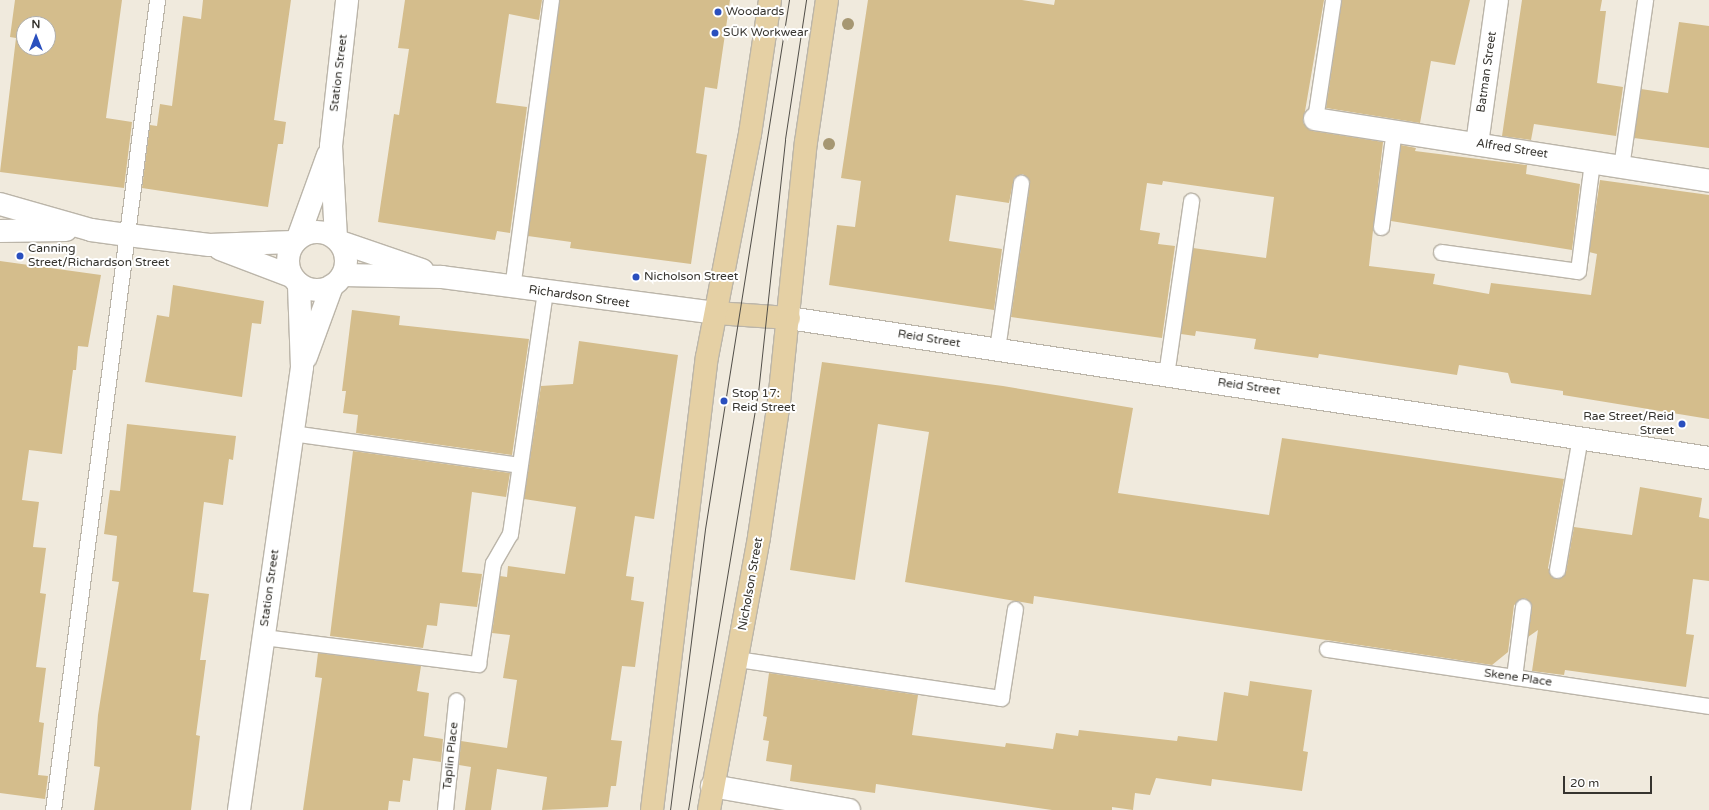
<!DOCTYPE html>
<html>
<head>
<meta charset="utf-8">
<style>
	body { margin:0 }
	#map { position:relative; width:1709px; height:810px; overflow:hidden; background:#f0eadd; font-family:"Varela Round",sans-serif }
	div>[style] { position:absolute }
	.building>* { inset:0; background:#d4bd8c }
	.roads { filter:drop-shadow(1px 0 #bbb5a9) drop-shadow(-1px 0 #bbb5a9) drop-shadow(0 1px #bbb5a9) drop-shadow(0 -1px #bbb5a9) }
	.service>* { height:15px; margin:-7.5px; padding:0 7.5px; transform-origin:7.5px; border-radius:7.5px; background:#fff }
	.minor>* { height:22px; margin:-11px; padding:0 11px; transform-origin:11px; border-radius:11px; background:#fff }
	.minor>.ring { margin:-11px; padding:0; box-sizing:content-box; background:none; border:22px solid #fff; border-radius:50% }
	.tertiary>* { height:22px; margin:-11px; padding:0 11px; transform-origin:11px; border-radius:11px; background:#fff }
	.primary>* { height:22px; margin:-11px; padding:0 11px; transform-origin:11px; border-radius:11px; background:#e5d0a4 }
	.tram>* { height:1px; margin:-0.5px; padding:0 0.5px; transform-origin:0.5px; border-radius:0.5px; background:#524f49 }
	.trees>* { width:12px; height:12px; margin:-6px; border-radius:50%; background:#a69772 }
	.dots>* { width:11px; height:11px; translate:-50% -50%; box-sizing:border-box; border:2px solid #fff; border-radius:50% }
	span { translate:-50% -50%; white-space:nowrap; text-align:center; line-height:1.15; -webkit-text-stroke:4px #fff; paint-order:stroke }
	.poi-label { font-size:12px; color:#36342f }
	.left { translate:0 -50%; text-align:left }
	.right { translate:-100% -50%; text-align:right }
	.street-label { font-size:12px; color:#36342f }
	.north { position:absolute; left:16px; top:16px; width:40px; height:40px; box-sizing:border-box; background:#fff; border:1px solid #afaeac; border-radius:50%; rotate:0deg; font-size:11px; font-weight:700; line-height:16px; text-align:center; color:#36342f }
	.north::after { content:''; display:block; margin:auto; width:14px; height:18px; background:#2a4fbe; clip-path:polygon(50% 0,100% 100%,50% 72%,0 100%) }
	.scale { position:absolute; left:1563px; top:776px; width:89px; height:18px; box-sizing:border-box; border:2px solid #36342f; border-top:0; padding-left:5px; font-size:12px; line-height:14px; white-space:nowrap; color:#36342f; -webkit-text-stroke:3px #fff; paint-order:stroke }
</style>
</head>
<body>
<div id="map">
	<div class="building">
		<i style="clip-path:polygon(evenodd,15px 0,122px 0,106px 118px,132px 122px,124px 188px,0 172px,16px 38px,10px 37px,15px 0,24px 24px,48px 24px,48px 48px,24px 48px,24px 24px)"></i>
		<i style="clip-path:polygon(203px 0,291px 0,274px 120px,286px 122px,283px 144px,278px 144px,268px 207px,142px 188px,150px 125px,157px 126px,160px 104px,172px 106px,183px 16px,201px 19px)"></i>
		<i style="clip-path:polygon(405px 0,542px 0,539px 20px,509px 14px,496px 103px,527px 107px,510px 233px,497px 231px,495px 240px,378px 222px,394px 114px,399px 115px,409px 49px,398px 48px)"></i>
		<i style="clip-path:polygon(560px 0,730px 0,717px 89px,705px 87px,696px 153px,707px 155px,691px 264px,570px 248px,571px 242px,528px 236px)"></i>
		<i style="clip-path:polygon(868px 0,1022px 0,1054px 5px,1055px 0,1324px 0,1303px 123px,1313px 131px,1383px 142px,1369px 266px,1435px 274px,1433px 284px,1489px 294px,1491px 283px,1591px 295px,1597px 254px,1589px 252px,1600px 180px,1709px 195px,1709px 419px,1563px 395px,1563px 391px,1511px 383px,1508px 373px,1459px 365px,1457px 375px,1319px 354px,1318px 358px,1254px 349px,1256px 339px,1196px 331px,1195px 336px,1181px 334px,1193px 248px,1266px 258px,1274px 197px,1163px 181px,1162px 185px,1147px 183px,1140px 230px,1160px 233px,1158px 244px,1175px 246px,1162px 338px,1011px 317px,1030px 184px,1023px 174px,1014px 178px,1009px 203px,956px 195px,949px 241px,1002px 249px,994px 310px,829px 285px,837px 225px,855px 227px,861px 181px,841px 178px)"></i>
		<i style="clip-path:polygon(1342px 0,1470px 0,1455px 65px,1431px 61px,1420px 123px,1326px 108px)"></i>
		<i style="clip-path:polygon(1522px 0,1602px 0,1600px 11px,1606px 11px,1597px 83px,1623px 87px,1616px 136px,1534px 124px,1531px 140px,1502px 136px)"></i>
		<i style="clip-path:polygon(1679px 22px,1709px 26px,1709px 148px,1634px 138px,1641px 89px,1668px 93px)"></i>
		<i style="clip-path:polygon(1401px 145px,1416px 148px,1415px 151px,1527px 165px,1526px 174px,1580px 184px,1572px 250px,1391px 221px)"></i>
		<i style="clip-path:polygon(0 261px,101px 275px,88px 347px,78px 346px,76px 370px,73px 370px,62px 454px,29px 450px,22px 500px,39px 502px,33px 547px,46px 548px,40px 593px,46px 594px,36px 667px,46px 668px,39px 722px,44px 723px,38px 775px,48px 776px,45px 799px,0 793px)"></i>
		<i style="clip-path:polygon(173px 285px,264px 301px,261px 324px,252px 323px,242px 397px,145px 382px,157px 315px,169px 317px)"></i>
		<i style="clip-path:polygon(352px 310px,400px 316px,399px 325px,529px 339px,512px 455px,356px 433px,358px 415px,343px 413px,346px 391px,342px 391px)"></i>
		<i style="clip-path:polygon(579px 341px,678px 355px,654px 519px,635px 516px,626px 576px,634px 577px,631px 600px,644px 602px,635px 667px,622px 666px,611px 740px,622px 741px,616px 786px,611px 786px,608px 807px,542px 810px,547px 777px,497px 769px,491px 810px,465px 810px,471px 767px,459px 765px,461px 741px,507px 748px,517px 680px,503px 678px,510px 635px,492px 633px,500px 576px,507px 577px,508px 566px,565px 574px,576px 507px,524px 499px,541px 386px,573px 384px)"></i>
		<i style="clip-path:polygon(822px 362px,1003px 386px,1133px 408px,1118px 493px,1269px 515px,1282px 438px,1564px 479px,1548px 568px,1556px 579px,1566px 572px,1574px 527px,1632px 535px,1640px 487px,1702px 498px,1699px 517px,1709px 519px,1709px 581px,1693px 579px,1686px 634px,1694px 635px,1686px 687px,1565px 670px,1564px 675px,1532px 671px,1538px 630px,1528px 637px,1532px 608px,1525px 598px,1514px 605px,1508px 652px,1492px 665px,1034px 596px,1033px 604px,905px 582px,929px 432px,878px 424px,855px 580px,790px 570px)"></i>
		<i style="clip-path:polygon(127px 424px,236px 436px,233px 460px,229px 459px,223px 505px,204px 502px,193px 592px,209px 594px,200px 660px,206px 660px,196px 735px,200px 736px,191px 810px,94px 810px,100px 767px,94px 766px,98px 715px,119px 582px,112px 581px,117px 536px,104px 534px,110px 490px,120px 491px)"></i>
		<i style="clip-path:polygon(353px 451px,510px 473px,506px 497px,472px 492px,462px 572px,482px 574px,477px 607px,440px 603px,437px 626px,427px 625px,423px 648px,330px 636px)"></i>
		<i style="clip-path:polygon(318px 653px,421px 666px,417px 691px,429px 693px,424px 736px,443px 739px,441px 762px,413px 758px,410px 781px,403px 780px,400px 802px,389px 801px,388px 810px,303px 810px,322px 678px,315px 677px)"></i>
		<i style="clip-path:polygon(769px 673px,918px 695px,912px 735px,1005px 747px,1006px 743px,1053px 749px,1056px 733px,1078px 736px,1079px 730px,1177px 741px,1178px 736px,1217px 741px,1224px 692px,1248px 696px,1250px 681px,1312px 690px,1303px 751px,1308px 752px,1302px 791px,1212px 779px,1211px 786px,1156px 778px,1150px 795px,1135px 793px,1133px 810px,1112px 807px,1112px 810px,1052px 810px,876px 784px,875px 793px,790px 781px,792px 765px,766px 761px,769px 741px,763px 740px,767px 717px,763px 716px)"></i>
	</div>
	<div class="roads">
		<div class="service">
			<i style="left:1315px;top:119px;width:120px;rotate:-81.4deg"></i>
			<i style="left:1621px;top:167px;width:169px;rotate:-81.8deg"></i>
			<i style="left:1381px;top:227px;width:98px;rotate:-82.4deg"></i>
			<i style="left:1441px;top:252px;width:138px;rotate:7.9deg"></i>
			<i style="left:1578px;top:271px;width:110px;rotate:-82.7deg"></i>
			<i style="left:512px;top:288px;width:291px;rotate:-82.3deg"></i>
			<i style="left:997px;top:349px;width:168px;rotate:-81.8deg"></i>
			<i style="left:1166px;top:375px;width:176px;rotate:-81.8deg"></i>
			<i style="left:292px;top:433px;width:229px;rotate:8deg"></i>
			<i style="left:1557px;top:570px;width:135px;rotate:-80.2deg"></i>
			<i style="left:263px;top:637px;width:217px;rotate:7.2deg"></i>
			<i style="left:478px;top:664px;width:102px;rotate:-81.6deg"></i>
			<i style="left:493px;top:563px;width:34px;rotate:-60deg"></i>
			<i style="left:510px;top:534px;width:245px;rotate:-81.8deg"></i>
			<i style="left:1327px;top:649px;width:386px;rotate:8.5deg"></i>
			<i style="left:737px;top:659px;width:267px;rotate:8.4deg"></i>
			<i style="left:1001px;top:698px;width:90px;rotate:-81.1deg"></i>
			<i style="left:1514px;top:677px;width:71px;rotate:-82.7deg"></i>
			<i style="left:53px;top:810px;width:817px;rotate:-82.68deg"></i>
			<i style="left:445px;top:810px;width:110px;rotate:-84.2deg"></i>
		</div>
		<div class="minor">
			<i style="left:1315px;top:119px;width:399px;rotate:8.9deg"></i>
			<i style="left:1477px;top:144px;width:145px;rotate:-82.1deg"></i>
			<i style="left:0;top:204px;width:95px;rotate:15.9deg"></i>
			<i style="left:91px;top:230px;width:37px;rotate:8deg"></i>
			<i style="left:128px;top:235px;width:82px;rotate:7deg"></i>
			<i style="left:209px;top:245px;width:84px;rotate:-2deg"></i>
			<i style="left:0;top:231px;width:66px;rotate:-0.9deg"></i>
			<i class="ring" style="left:288px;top:232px;width:36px;height:36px"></i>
			<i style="left:298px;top:238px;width:88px;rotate:-70.1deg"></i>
			<i style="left:336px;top:238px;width:92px;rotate:-93.1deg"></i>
			<i style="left:331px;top:146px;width:147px;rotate:-83.7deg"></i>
			<i style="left:340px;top:242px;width:87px;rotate:18.9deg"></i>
			<i style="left:220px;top:249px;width:76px;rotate:20.8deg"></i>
			<i style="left:343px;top:275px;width:99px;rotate:1.2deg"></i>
			<i style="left:442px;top:277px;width:276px;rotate:7.5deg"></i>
			<i style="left:306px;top:357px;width:76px;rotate:-69.9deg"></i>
			<i style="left:712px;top:786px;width:139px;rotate:9.9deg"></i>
			<i style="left:239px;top:810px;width:447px;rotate:-81.9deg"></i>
			<i style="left:302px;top:367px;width:83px;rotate:-92.1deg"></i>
		</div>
		<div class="tertiary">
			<i style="left:789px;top:318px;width:931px;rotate:8.65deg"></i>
		</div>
		<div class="primary">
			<i style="left:716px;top:313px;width:73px;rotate:3.9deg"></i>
			<i style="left:652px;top:810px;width:456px;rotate:-83.1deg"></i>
			<i style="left:707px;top:357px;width:227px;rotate:-79.1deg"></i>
			<i style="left:750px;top:134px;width:135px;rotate:-81.5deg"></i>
			<i style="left:709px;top:810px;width:278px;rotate:-79.6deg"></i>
			<i style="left:759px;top:537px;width:136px;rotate:-81.6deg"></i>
			<i style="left:779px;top:402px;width:261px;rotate:-84.1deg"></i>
			<i style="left:806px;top:142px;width:144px;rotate:-81.6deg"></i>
		</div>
	</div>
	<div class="tram">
		<i style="left:670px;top:810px;width:283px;rotate:-82.9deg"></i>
		<i style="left:705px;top:529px;width:536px;rotate:-80.98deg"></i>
		<i style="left:688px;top:810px;width:423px;rotate:-80.5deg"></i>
		<i style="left:758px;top:393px;width:255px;rotate:-83.9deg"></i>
		<i style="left:785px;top:139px;width:141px;rotate:-81.4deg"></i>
	</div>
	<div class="trees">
		<i style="left:848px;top:24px"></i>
		<i style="left:829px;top:144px"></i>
	</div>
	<div class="dots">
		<i style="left:718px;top:12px;background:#2a4fbe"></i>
		<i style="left:715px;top:33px;background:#2a4fbe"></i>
		<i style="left:20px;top:256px;background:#2a4fbe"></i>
		<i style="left:636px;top:277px;background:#2a4fbe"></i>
		<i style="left:724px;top:401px;background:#2a4fbe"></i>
		<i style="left:1682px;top:424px;background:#2a4fbe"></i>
	</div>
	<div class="poi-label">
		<span class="left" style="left:726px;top:12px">Woodards</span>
		<span class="left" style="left:723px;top:33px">SÜK Workwear</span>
		<span class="left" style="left:28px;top:256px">Canning<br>Street/Richardson Street</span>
		<span class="left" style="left:644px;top:277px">Nicholson Street</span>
		<span class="left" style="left:732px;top:401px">Stop 17:<br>Reid Street</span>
		<span class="right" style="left:1674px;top:424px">Rae Street/Reid<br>Street</span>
	</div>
	<div class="street-label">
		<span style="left:1487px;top:72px;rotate:-82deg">Batman Street</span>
		<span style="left:339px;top:73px;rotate:-83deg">Station Street</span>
		<span style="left:1512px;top:149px;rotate:9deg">Alfred Street</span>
		<span style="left:579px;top:297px;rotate:8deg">Richardson Street</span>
		<span style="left:929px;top:339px;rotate:9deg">Reid Street</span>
		<span style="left:1249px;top:387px;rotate:8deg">Reid Street</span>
		<span style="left:751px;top:584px;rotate:-80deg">Nicholson Street</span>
		<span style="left:270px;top:588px;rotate:-82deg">Station Street</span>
		<span style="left:1518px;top:678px;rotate:8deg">Skene Place</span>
		<span style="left:451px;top:756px;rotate:-84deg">Taplin Place</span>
	</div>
	<div class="north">N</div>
	<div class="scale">20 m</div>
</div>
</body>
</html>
